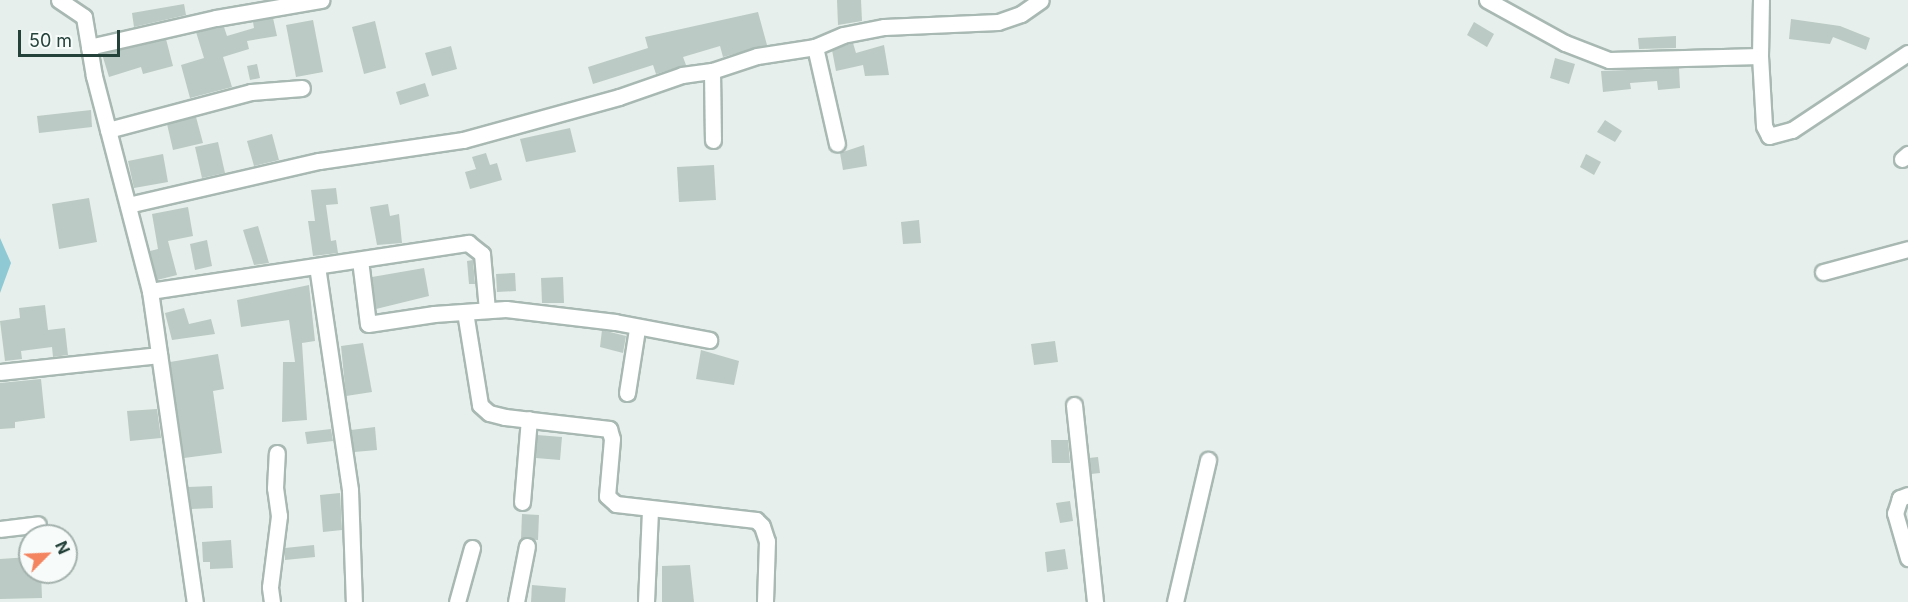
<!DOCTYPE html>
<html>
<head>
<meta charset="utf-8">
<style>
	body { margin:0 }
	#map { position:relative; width:1908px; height:602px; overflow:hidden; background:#e6efeb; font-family:Inter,sans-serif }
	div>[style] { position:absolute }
	.water>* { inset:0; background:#8ec9d4 }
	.building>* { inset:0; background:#bbcac4 }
	.roads { filter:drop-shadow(2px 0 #a8b8b2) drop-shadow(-2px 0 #a8b8b2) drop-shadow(0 2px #a8b8b2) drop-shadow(0 -2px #a8b8b2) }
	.minor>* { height:15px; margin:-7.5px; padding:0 7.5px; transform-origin:7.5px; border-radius:7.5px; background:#fff }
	span { translate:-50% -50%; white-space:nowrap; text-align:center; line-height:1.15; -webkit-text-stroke:4.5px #f7fbf9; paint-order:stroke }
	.north { position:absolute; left:18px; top:524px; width:60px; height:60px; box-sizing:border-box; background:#f7fbf9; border:2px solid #a3b1ad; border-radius:50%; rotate:66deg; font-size:16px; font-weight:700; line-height:24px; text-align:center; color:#24423a }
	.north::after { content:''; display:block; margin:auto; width:21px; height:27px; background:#f4845f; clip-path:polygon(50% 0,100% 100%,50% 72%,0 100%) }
	.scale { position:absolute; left:18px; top:30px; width:102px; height:27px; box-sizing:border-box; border:3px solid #24423a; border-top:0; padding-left:8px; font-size:18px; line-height:21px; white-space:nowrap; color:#24423a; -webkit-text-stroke:4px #f7fbf9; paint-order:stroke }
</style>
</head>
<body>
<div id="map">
	<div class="water">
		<i style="clip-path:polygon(0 238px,11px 263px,0 293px)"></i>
	</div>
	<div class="building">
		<i style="clip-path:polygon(837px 0,861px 0,862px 21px,838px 25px)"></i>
		<i style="clip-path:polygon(184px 4px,186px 15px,134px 27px,132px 13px)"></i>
		<i style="clip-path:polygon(758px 12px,767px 45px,723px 57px,720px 46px,683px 57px,686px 65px,656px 74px,653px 65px,593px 84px,588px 67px,648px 48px,645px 37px)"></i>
		<i style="clip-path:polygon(273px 18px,277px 36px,247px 41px,249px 49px,223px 57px,232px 87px,190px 98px,181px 65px,204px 58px,196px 32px,224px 27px,227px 36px,254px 28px,253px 22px)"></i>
		<i style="clip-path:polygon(1791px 19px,1840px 26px,1870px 38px,1866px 50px,1833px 37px,1830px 44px,1789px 39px)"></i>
		<i style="clip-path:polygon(313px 20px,323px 72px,296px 77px,286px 25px)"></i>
		<i style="clip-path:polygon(375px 21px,386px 68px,364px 74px,352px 27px)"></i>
		<i style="clip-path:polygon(1474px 22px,1494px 34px,1487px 47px,1467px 35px)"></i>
		<i style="clip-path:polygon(1676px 36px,1676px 48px,1639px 49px,1638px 38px)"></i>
		<i style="clip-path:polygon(166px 39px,173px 66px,143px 74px,141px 67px,109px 77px,102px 54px)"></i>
		<i style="clip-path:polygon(853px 43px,856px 53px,884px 45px,889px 75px,865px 76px,863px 65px,836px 71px,832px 50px)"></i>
		<i style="clip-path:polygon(451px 46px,457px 69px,432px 76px,425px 53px)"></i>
		<i style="clip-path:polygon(1555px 58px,1575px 64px,1569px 84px,1550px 78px)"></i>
		<i style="clip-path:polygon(257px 64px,260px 78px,250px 80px,247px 66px)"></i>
		<i style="clip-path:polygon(1679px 68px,1680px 88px,1658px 90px,1657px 81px,1630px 83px,1631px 89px,1603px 92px,1601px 71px)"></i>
		<i style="clip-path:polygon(425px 83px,429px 96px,400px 105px,396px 92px)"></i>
		<i style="clip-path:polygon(91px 110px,92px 127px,39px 133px,37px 116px)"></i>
		<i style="clip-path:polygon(196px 117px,203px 143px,173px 150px,167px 124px)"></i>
		<i style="clip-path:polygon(1605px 120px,1622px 131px,1615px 142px,1597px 132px)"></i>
		<i style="clip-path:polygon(570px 128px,576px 152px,526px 162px,520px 139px)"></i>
		<i style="clip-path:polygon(272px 134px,279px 160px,254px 166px,247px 141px)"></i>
		<i style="clip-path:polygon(218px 142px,225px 173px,202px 178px,195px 147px)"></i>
		<i style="clip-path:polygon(864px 145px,867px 166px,843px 170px,840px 153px)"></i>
		<i style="clip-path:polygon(486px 153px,490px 165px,497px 163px,502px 180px,470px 189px,465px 172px,476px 169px,472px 157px)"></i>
		<i style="clip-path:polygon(163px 154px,168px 182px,134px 188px,128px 161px)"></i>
		<i style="clip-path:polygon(1586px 154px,1601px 162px,1594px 175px,1580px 167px)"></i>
		<i style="clip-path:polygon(714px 165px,716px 200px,679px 202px,677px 167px)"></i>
		<i style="clip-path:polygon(336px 188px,338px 204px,326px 205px,331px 241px,336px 240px,338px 253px,313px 256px,308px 221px,315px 221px,311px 190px)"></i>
		<i style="clip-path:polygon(89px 198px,97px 242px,59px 249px,52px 204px)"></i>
		<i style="clip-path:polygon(388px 204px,390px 216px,399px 214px,402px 243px,377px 245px,370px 207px)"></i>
		<i style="clip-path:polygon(188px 207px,193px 236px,168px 241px,177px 275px,157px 280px,150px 251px,158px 249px,152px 214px)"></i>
		<i style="clip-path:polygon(919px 220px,921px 243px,903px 244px,901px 222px)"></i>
		<i style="clip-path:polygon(258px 226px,269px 263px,254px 265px,243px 230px)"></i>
		<i style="clip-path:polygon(207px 240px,212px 266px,195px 270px,190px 244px)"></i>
		<i style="clip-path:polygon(473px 260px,475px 284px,469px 284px,467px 261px)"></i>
		<i style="clip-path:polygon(424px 268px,429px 296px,376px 309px,372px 277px)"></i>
		<i style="clip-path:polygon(515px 273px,516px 291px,497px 292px,496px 274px)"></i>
		<i style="clip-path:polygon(563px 277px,564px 303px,542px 303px,541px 278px)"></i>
		<i style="clip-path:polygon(309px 285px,315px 341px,302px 343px,307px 420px,282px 422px,283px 362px,295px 362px,289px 320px,241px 327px,237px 300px)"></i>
		<i style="clip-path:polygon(45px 305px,48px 330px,65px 328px,68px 355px,53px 357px,52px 347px,21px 351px,22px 359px,5px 361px,0 321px,20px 318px,19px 308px)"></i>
		<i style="clip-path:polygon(184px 308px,189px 324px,211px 319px,215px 334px,172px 340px,165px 313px)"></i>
		<i style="clip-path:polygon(602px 330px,626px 336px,623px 353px,600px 347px)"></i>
		<i style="clip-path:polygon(1055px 341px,1058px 362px,1034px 365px,1031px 344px)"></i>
		<i style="clip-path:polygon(363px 343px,372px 392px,346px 396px,341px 346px)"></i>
		<i style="clip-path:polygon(701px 350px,739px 361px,734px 385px,696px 379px)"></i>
		<i style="clip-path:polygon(218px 354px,224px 389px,213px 391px,222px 453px,184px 458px,170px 362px)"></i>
		<i style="clip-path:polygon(41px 379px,45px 418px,15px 422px,15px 428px,0 429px,0 383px)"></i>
		<i style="clip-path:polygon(157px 409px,161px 438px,130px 441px,127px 411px)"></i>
		<i style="clip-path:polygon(375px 427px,377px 450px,354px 452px,351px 430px)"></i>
		<i style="clip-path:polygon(331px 429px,333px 441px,307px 444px,305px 432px)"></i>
		<i style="clip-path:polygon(537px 435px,562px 437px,560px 460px,536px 458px)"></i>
		<i style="clip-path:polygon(1051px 440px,1068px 440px,1070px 463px,1052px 463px)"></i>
		<i style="clip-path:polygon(1098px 457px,1100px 473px,1091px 474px,1089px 458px)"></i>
		<i style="clip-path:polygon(212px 486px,213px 508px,191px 509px,188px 487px)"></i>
		<i style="clip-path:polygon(340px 493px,342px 530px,323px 532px,320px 495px)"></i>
		<i style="clip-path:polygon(1070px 501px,1073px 521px,1060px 523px,1056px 503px)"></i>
		<i style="clip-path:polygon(522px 514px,539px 515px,538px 540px,521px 539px)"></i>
		<i style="clip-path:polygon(231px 540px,233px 568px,210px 569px,210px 562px,203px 562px,202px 542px)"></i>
		<i style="clip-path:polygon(314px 545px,315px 557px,285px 560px,285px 548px)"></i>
		<i style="clip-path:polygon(1065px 549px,1068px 569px,1047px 572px,1045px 552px)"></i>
		<i style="clip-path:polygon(30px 557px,30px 572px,41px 572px,42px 598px,0 599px,0 559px)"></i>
		<i style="clip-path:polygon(690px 565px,694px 602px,662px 602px,662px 566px)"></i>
		<i style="clip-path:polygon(532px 585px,566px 588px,565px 602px,531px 602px)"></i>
	</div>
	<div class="roads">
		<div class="minor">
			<i style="left:59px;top:0;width:30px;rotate:34deg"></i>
			<i style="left:84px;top:17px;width:60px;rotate:80.4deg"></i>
			<i style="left:94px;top:76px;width:222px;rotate:75.4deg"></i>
			<i style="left:150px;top:291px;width:314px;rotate:81.8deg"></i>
			<i style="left:1487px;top:0;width:89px;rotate:28.9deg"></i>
			<i style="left:1565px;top:43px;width:47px;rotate:21.1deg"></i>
			<i style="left:1609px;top:60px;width:151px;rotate:-1.5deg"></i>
			<i style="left:1760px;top:56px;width:56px;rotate:-89deg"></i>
			<i style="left:89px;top:47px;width:130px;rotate:-12.9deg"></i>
			<i style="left:216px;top:18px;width:107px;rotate:-9.7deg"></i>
			<i style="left:815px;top:47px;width:99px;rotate:77.2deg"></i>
			<i style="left:1760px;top:56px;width:70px;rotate:86.7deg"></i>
			<i style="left:1764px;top:126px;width:11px;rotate:63deg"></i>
			<i style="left:1769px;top:136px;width:24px;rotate:-15deg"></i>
			<i style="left:1792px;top:130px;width:139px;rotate:-33.6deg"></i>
			<i style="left:712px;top:71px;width:69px;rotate:89.2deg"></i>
			<i style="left:108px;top:130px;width:148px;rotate:-14.9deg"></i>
			<i style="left:251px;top:92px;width:51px;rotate:-4.5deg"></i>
			<i style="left:1902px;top:159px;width:8px;rotate:-40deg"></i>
			<i style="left:128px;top:205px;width:196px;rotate:-13deg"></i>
			<i style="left:319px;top:161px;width:146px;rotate:-8.3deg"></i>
			<i style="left:463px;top:140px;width:162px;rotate:-15.4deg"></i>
			<i style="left:619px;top:97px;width:67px;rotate:-19.2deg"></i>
			<i style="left:682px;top:75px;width:30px;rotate:-8deg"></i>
			<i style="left:712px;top:71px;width:47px;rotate:-18.4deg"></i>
			<i style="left:757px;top:56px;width:59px;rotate:-8.8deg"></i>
			<i style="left:815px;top:47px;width:30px;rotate:-23deg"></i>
			<i style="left:843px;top:35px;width:42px;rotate:-11deg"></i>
			<i style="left:884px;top:27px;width:114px;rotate:-2.5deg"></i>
			<i style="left:998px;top:22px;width:24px;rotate:-19deg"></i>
			<i style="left:1021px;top:14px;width:24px;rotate:-35deg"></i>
			<i style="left:360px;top:260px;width:64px;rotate:82.9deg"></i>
			<i style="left:368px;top:324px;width:67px;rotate:-8.6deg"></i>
			<i style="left:434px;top:314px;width:72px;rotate:-4deg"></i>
			<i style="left:506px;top:309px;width:110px;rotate:6.8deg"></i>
			<i style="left:615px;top:322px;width:96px;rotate:10.8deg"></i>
			<i style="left:317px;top:266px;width:226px;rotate:81.6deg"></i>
			<i style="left:350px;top:490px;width:112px;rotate:88deg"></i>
			<i style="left:1823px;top:272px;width:88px;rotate:-15.1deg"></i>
			<i style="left:150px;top:291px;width:322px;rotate:-8.6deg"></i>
			<i style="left:468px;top:243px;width:18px;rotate:38deg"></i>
			<i style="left:482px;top:254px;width:56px;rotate:84.9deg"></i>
			<i style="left:465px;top:312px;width:94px;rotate:80.8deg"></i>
			<i style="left:480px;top:405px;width:12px;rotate:42deg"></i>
			<i style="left:489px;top:413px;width:16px;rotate:14deg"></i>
			<i style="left:505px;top:417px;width:105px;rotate:6.6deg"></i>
			<i style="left:609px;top:429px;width:10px;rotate:73deg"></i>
			<i style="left:612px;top:439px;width:57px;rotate:95deg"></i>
			<i style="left:607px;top:496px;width:12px;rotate:42deg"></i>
			<i style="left:616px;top:504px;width:141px;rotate:6.5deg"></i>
			<i style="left:756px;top:520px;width:8px;rotate:45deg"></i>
			<i style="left:762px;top:526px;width:16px;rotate:72deg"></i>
			<i style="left:767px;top:541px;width:61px;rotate:91.9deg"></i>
			<i style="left:0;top:372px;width:160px;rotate:-6.1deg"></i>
			<i style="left:627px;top:393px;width:65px;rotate:-81.1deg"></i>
			<i style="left:1074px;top:405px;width:198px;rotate:83.9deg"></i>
			<i style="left:1908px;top:495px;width:9px;rotate:159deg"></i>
			<i style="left:1900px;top:498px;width:16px;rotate:108deg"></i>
			<i style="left:1895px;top:513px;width:47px;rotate:73.9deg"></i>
			<i style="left:522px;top:502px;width:83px;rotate:-85.2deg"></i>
			<i style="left:0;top:529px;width:38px;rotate:-7deg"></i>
			<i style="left:272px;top:602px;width:15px;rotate:-98deg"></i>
			<i style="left:270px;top:587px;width:72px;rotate:-82.8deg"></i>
			<i style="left:279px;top:516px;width:28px;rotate:-98deg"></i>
			<i style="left:275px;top:488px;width:35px;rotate:-87deg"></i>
			<i style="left:457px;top:602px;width:56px;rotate:-74.5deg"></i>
			<i style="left:516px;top:602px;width:57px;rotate:-78.9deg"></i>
			<i style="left:646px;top:602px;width:93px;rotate:-87.5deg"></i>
			<i style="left:1175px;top:602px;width:146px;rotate:-76.9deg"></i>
		</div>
	</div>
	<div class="north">N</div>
	<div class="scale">50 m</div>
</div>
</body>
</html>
